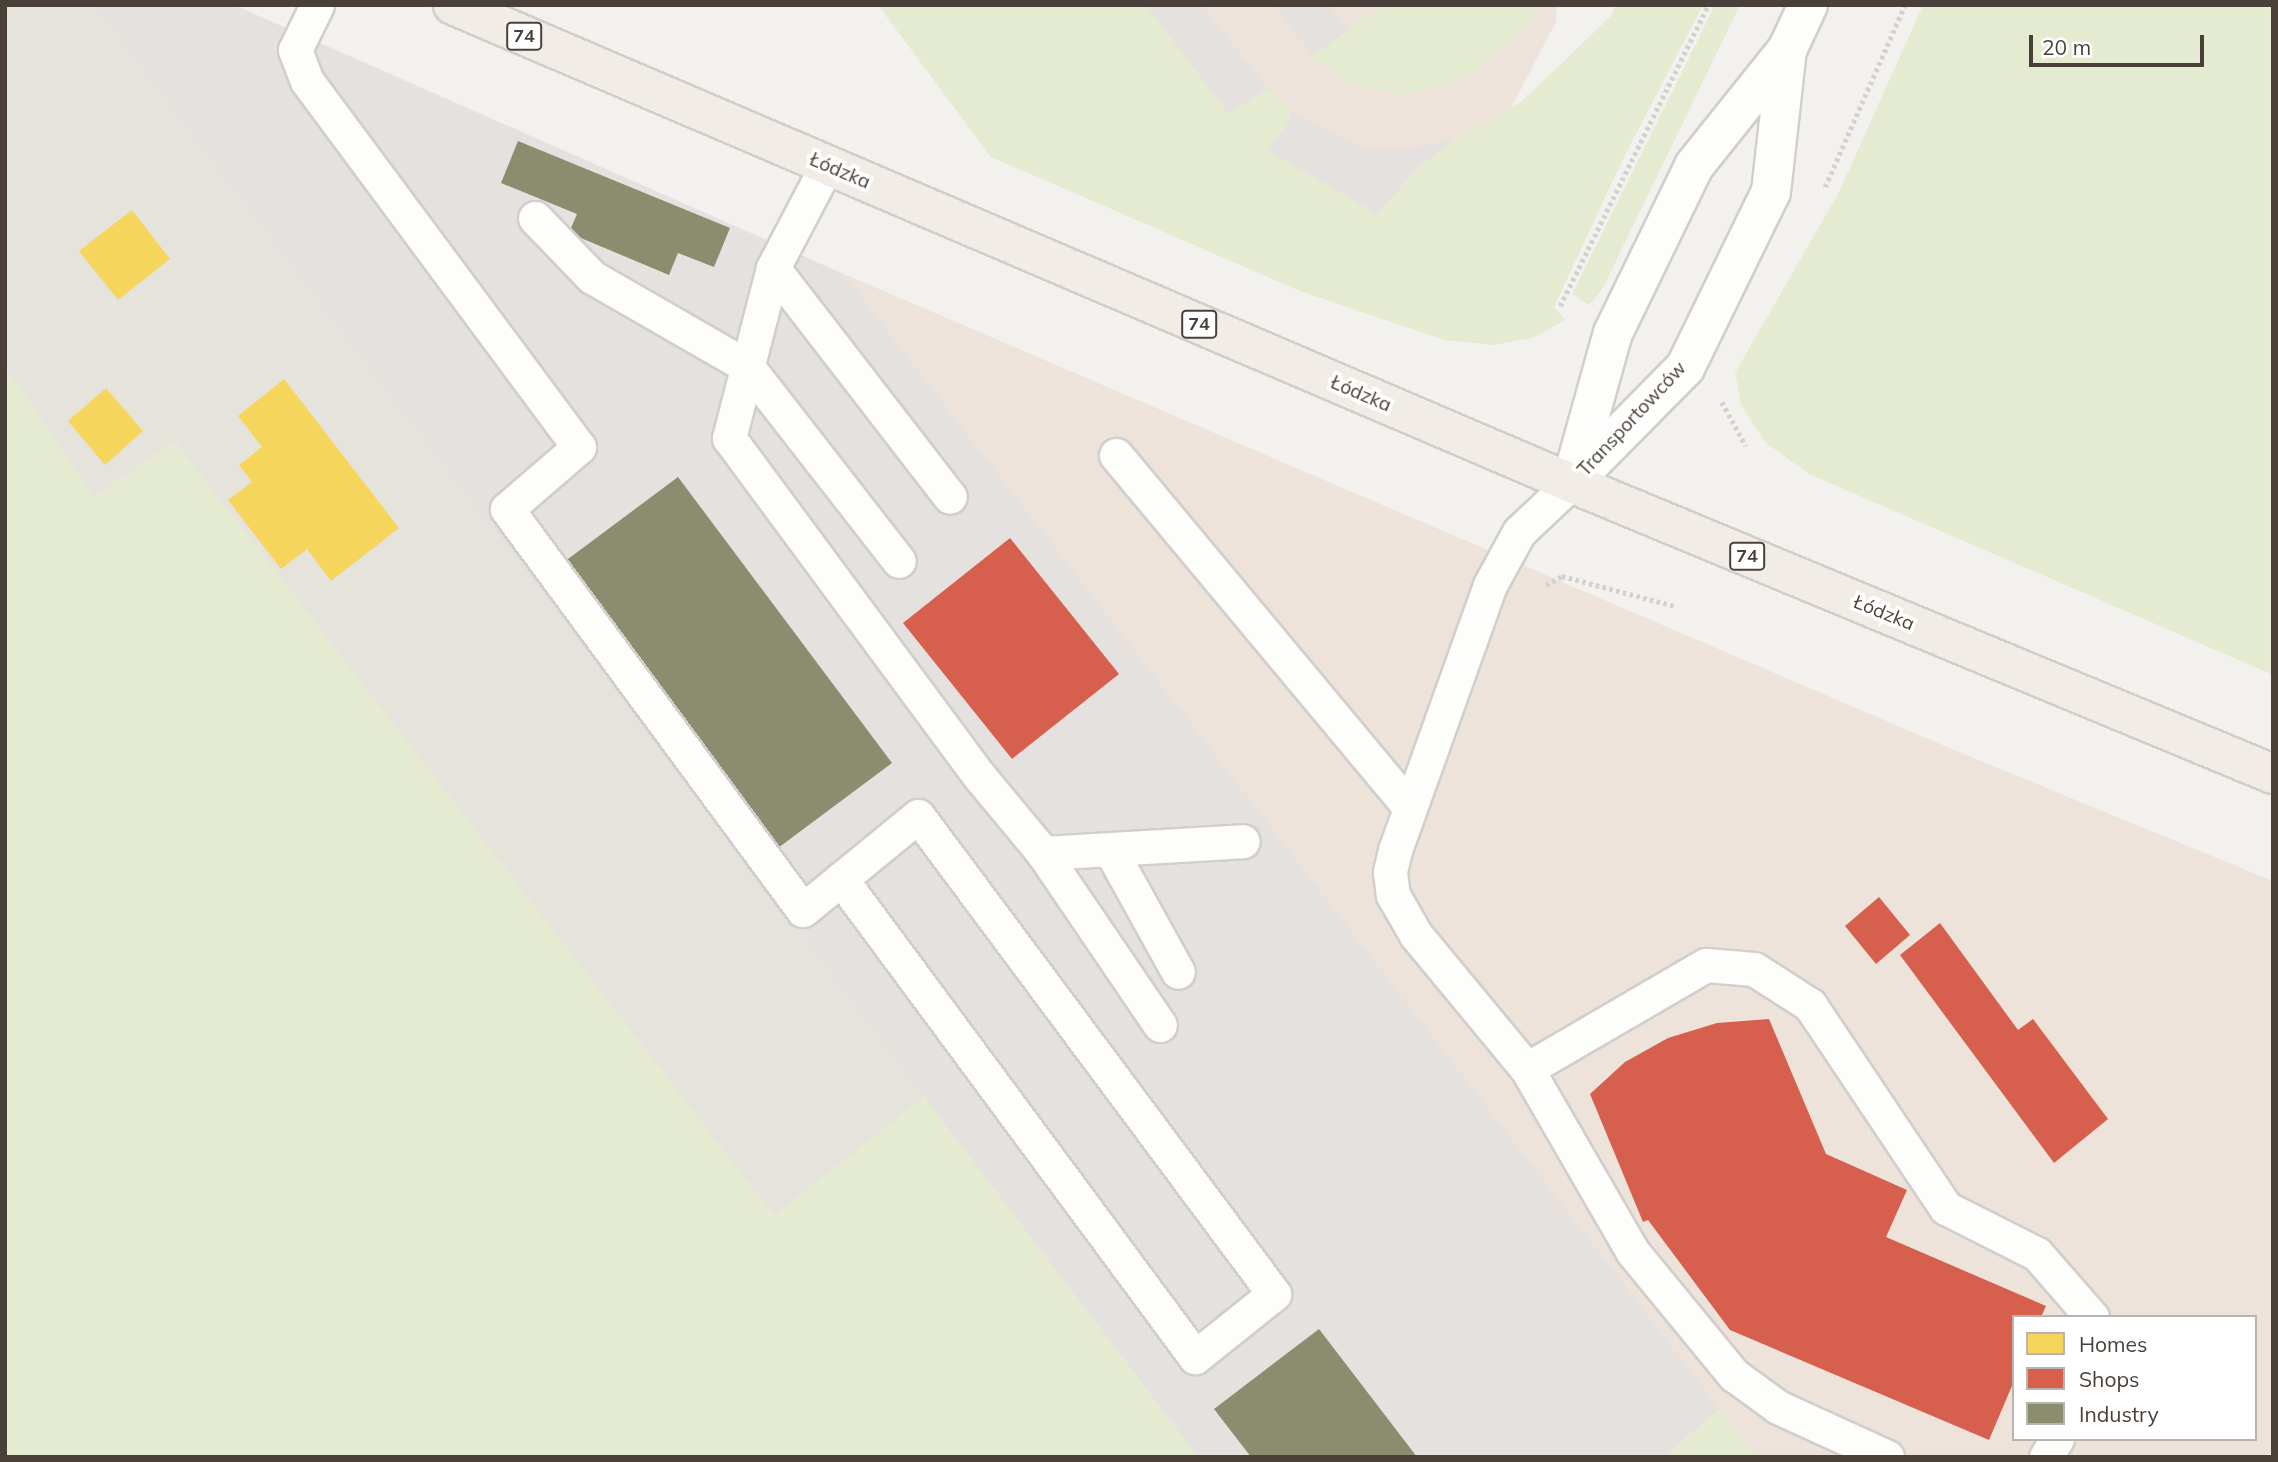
<!DOCTYPE html>
<html>
<head>
<meta charset="utf-8">
<style>
	body { margin:0 }
	#map { position:relative; width:2278px; height:1462px; overflow:hidden; background:#f3f1ee; font-family:Mulish,sans-serif }
	div>[style] { position:absolute }
	.residential>* { inset:0; background:#e6e2dc }
	.commercial>* { inset:0; background:#ede3db }
	.industrial>* { inset:0; background:#e5e1de }
	.green>* { inset:0; background:#e4ebd0 }
	.parking>* { inset:0; background:#e5e1df }
	.homes>* { inset:0; background:#f6d55c }
	.shops>* { inset:0; background:#d6604d }
	.industry>* { inset:0; background:#8c8c6e }
	.path>* { height:4.5px; margin-top:-2.25px; transform-origin:0; background:repeating-linear-gradient(90deg,#d3d1cc 0 3.5px,transparent 0 7px) }
	.roads { filter:drop-shadow(2px 0 #d1cecb) drop-shadow(-2px 0 #d1cecb) drop-shadow(0 2px #d1cecb) drop-shadow(0 -2px #d1cecb) }
	.service>* { height:33px; margin:-16.5px; padding:0 16.5px; transform-origin:16.5px; border-radius:16.5px; background:#fdfdfc }
	.tertiary>* { height:38px; margin:-19px; padding:0 19px; transform-origin:19px; border-radius:19px; background:#fdfdfc }
	.primary>* { height:38px; margin:-19px; padding:0 19px; transform-origin:19px; border-radius:19px; background:#f1ede6 }
	span { translate:-50% -50%; white-space:nowrap; text-align:center; line-height:1.15; -webkit-text-stroke:7px #fff; paint-order:stroke }
	.shield-label span { padding:2px 5px; background:#fff; border:2px solid; border-radius:5px; -webkit-text-stroke-width:0 }
	.shield-label { font-size:18px; color:#494139; font-weight:700 }
	.street-label { font-size:19px; color:#494139 }
	.frame { position:absolute; inset:0; border:7px solid #494139; pointer-events:none }
	.legend { position:absolute; left:2012px; top:1315px; width:245px; height:126px; box-sizing:border-box; background:#fff; border:2px solid #b6b3b0; margin:0; padding:9px 12px; list-style:none; font-size:21px; color:#494139 }
	.legend li { display:flex; align-items:center; gap:14px; height:35px }
	.legend b { width:35px; border:2px solid #b6b3b0 }
	.scale { position:absolute; left:2029px; top:35px; width:175px; height:32px; box-sizing:border-box; border:4px solid #494139; border-top:0; padding-left:9px; font-size:21px; line-height:24px; white-space:nowrap; color:#494139; -webkit-text-stroke:5px #fff; paint-order:stroke }
</style>
</head>
<body>
<div id="map">
	<div class="residential">
		<i style="clip-path:polygon(5px 5px,92px 5px,924px 1097px,774px 1216px,175px 442px,94px 497px,5px 367px)"></i>
	</div>
	<div class="commercial">
		<i style="clip-path:polygon(1126px 5px,1557px 5px,1556px 22px,1408px 305px)"></i>
		<i style="clip-path:polygon(evenodd,844px 274px,1952px 749px,2273px 881px,2273px 1451px,2264px 1457px,1755px 1457px,844px 274px,2014px 1317px,2255px 1317px,2255px 1439px,2014px 1439px,2014px 1317px)"></i>
	</div>
	<div class="industrial">
		<i style="clip-path:polygon(92px 5px,234px 5px,844px 274px,1720px 1409px,1664px 1457px,1198px 1457px)"></i>
	</div>
	<div class="green">
		<i style="clip-path:polygon(878px 5px,1146px 5px,1228px 112px,1268px 89px,1289px 111px,1290px 120px,1269px 150px,1419px 166px,1441px 146px,1520px 103px,1613px 14px,1614px 5px,1703px 5px,1623px 159px,1554px 307px,1565px 320px,1535px 337px,1494px 345px,1444px 340px,1300px 291px,991px 157px)"></i>
		<i style="clip-path:polygon(1383px 5px,1537px 5px,1530px 24px,1474px 71px,1444px 85px,1404px 95px,1347px 83px,1312px 56px)"></i>
		<i style="clip-path:polygon(1715px 5px,1740px 5px,1602px 290px,1589px 305px,1572px 294px)"></i>
		<i style="clip-path:polygon(1923px 5px,2273px 5px,2273px 675px,1809px 474px,1765px 442px,1741px 405px,1735px 373px,1839px 192px)"></i>
		<i style="clip-path:polygon(5px 367px,94px 497px,175px 442px,774px 1215px,924px 1097px,1198px 1457px,5px 1457px)"></i>
		<i style="clip-path:polygon(1720px 1409px,1755px 1457px,1664px 1457px)"></i>
	</div>
	<div class="parking">
		<i style="clip-path:polygon(1146px 5px,1202px 5px,1268px 89px,1228px 113px)"></i>
		<i style="clip-path:polygon(1274px 5px,1329px 5px,1348px 30px,1312px 56px)"></i>
		<i style="clip-path:polygon(1289px 111px,1357px 146px,1404px 149px,1455px 139px,1419px 166px,1377px 214px,1269px 151px,1290px 120px)"></i>
	</div>
	<div class="homes">
		<i style="clip-path:polygon(132px 210px,170px 259px,118px 300px,79px 251px)"></i>
		<i style="clip-path:polygon(284px 379px,399px 528px,331px 581px,307px 549px,281px 569px,228px 500px,252px 482px,239px 465px,262px 447px,238px 416px)"></i>
		<i style="clip-path:polygon(106px 388px,143px 431px,105px 465px,68px 421px)"></i>
	</div>
	<div class="shops">
		<i style="clip-path:polygon(1010px 538px,1119px 674px,1012px 759px,903px 623px)"></i>
		<i style="clip-path:polygon(1879px 897px,1910px 935px,1876px 964px,1845px 926px)"></i>
		<i style="clip-path:polygon(1940px 923px,2018px 1030px,2033px 1019px,2108px 1119px,2054px 1163px,1900px 955px)"></i>
		<i style="clip-path:polygon(1769px 1019px,1826px 1154px,1907px 1190px,1886px 1237px,2046px 1306px,2041px 1317px,2014px 1317px,2014px 1381px,1989px 1440px,1730px 1330px,1648px 1220px,1643px 1222px,1590px 1094px,1625px 1062px,1668px 1038px,1717px 1023px)"></i>
	</div>
	<div class="industry">
		<i style="clip-path:polygon(518px 141px,730px 228px,714px 267px,678px 253px,669px 275px,569px 233px,577px 214px,501px 183px)"></i>
		<i style="clip-path:polygon(678px 477px,892px 763px,778px 848px,564px 562px)"></i>
		<i style="clip-path:polygon(1319px 1329px,1417px 1457px,1251px 1457px,1214px 1409px)"></i>
	</div>
	<div class="path">
		<i style="left:1825px;top:187px;width:199px;rotate:-66.3deg"></i>
		<i style="left:1560px;top:306px;width:335px;rotate:-63.8deg"></i>
		<i style="left:1722px;top:402px;width:50px;rotate:61.4deg"></i>
		<i style="left:1546px;top:585px;width:18px;rotate:-29deg"></i>
		<i style="left:1562px;top:576px;width:117px;rotate:14.9deg"></i>
	</div>
	<div class="roads">
		<div class="service">
			<i style="left:317px;top:5px;width:50px;rotate:116.1deg"></i>
			<i style="left:295px;top:50px;width:33px;rotate:69deg"></i>
			<i style="left:307px;top:81px;width:456px;rotate:53.4deg"></i>
			<i style="left:579px;top:447px;width:95px;rotate:139.3deg"></i>
			<i style="left:507px;top:509px;width:498px;rotate:53.6deg"></i>
			<i style="left:803px;top:910px;width:49px;rotate:-39.2deg"></i>
			<i style="left:841px;top:879px;width:99px;rotate:-39.3deg"></i>
			<i style="left:918px;top:816px;width:596px;rotate:53.32deg"></i>
			<i style="left:1274px;top:1294px;width:101px;rotate:141.4deg"></i>
			<i style="left:1195px;top:1357px;width:595px;rotate:-126.52deg"></i>
			<i style="left:827px;top:165px;width:116px;rotate:117.7deg"></i>
			<i style="left:773px;top:268px;width:176px;rotate:104.5deg"></i>
			<i style="left:729px;top:438px;width:422px;rotate:53.5deg"></i>
			<i style="left:980px;top:777px;width:99px;rotate:50.3deg"></i>
			<i style="left:1043px;top:853px;width:200px;rotate:-3.4deg"></i>
			<i style="left:535px;top:218px;width:82px;rotate:46deg"></i>
			<i style="left:592px;top:277px;width:179px;rotate:29.9deg"></i>
			<i style="left:747px;top:366px;width:247px;rotate:52.1deg"></i>
			<i style="left:773px;top:268px;width:289px;rotate:52.3deg"></i>
			<i style="left:1116px;top:455px;width:458px;rotate:50.2deg"></i>
			<i style="left:1571px;top:483px;width:71px;rotate:136.7deg"></i>
			<i style="left:1519px;top:532px;width:60px;rotate:118.7deg"></i>
			<i style="left:1490px;top:585px;width:282px;rotate:109.7deg"></i>
			<i style="left:1395px;top:850px;width:23px;rotate:103deg"></i>
			<i style="left:1390px;top:872px;width:23px;rotate:83deg"></i>
			<i style="left:1393px;top:895px;width:46px;rotate:60.1deg"></i>
			<i style="left:1416px;top:935px;width:174px;rotate:50.4deg"></i>
			<i style="left:1527px;top:1069px;width:210px;rotate:60deg"></i>
			<i style="left:1632px;top:1251px;width:161px;rotate:50.6deg"></i>
			<i style="left:1734px;top:1375px;width:54px;rotate:36deg"></i>
			<i style="left:1778px;top:1407px;width:120px;rotate:24.6deg"></i>
			<i style="left:1111px;top:851px;width:138px;rotate:61deg"></i>
			<i style="left:1043px;top:853px;width:208px;rotate:55.8deg"></i>
			<i style="left:1527px;top:1069px;width:207px;rotate:-30.2deg"></i>
			<i style="left:1706px;top:965px;width:48px;rotate:4.8deg"></i>
			<i style="left:1754px;top:969px;width:67px;rotate:32.7deg"></i>
			<i style="left:1810px;top:1005px;width:244px;rotate:56.2deg"></i>
			<i style="left:1946px;top:1208px;width:102px;rotate:26.8deg"></i>
			<i style="left:2037px;top:1254px;width:84px;rotate:48.9deg"></i>
			<i style="left:2046px;top:1457px;width:21px;rotate:-59deg"></i>
		</div>
		<div class="tertiary">
			<i style="left:1573px;top:481px;width:159px;rotate:-45.3deg"></i>
			<i style="left:1685px;top:368px;width:196px;rotate:-64deg"></i>
			<i style="left:1771px;top:192px;width:143px;rotate:-83.6deg"></i>
			<i style="left:1571px;top:483px;width:156px;rotate:-74.4deg"></i>
			<i style="left:1613px;top:333px;width:186px;rotate:-64.1deg"></i>
			<i style="left:1694px;top:166px;width:149px;rotate:-51.3deg"></i>
			<i style="left:1787px;top:50px;width:50px;rotate:-65deg"></i>
		</div>
		<div class="primary">
			<i style="left:453px;top:5px;width:1216px;rotate:23.15deg"></i>
			<i style="left:1571px;top:483px;width:760px;rotate:22.52deg"></i>
		</div>
	</div>
	<div class="shield-label">
		<span style="left:524px;top:36px">74</span>
		<span style="left:1199px;top:324px">74</span>
		<span style="left:1747px;top:556px">74</span>
	</div>
	<div class="street-label">
		<span style="left:840px;top:171px;rotate:23deg">Łódzka</span>
		<span style="left:1361px;top:394px;rotate:23deg">Łódzka</span>
		<span style="left:1632px;top:419px;rotate:-47deg">Transportowców</span>
		<span style="left:1884px;top:613px;rotate:22deg">Łódzka</span>
	</div>
	<div class="frame"></div>
	<ul class="legend">
	<li><b style="height:19px;background:#f6d55c"></b>Homes</li>
	<li><b style="height:19px;background:#d6604d"></b>Shops</li>
	<li><b style="height:19px;background:#8c8c6e"></b>Industry</li>
	</ul>
	<div class="scale">20 m</div>
</div>
</body>
</html>
